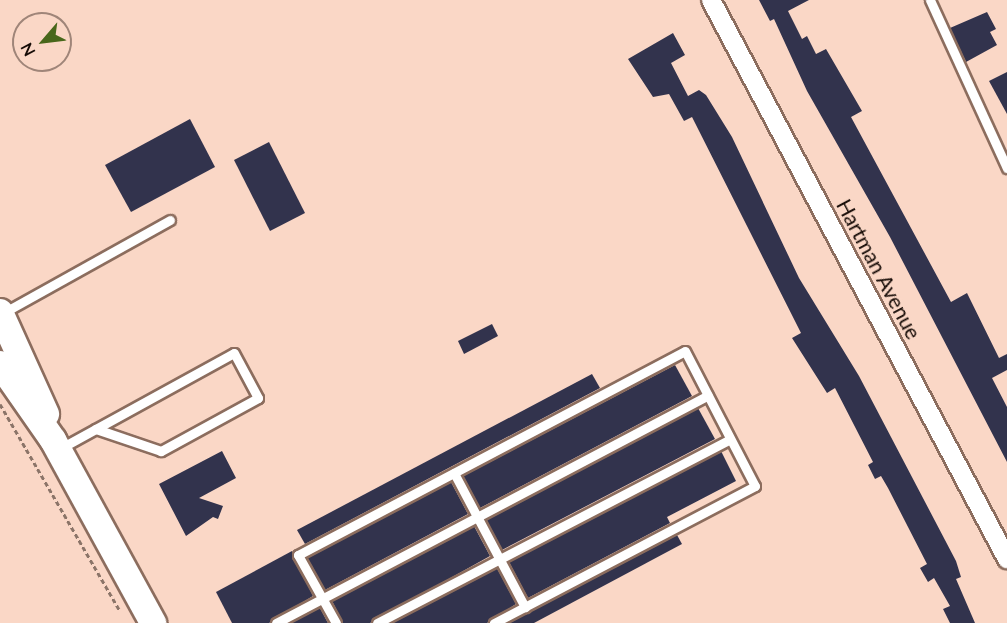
<!DOCTYPE html>
<html>
<head>
<meta charset="utf-8">
<style>
	body { margin:0 }
	#map { position:relative; width:1007px; height:623px; overflow:hidden; background:#fad7c6; font-family:Lato,sans-serif }
	div>[style] { position:absolute }
	.building>* { inset:0; background:#32334d }
	.path>* { height:3px; margin-top:-1.5px; transform-origin:0; background:repeating-linear-gradient(90deg,#8b7468 0 4.5px,transparent 0 7.5px) }
	.roads { filter:drop-shadow(2px 0 #8c6d5e) drop-shadow(-2px 0 #8c6d5e) drop-shadow(0 2px #8c6d5e) drop-shadow(0 -2px #8c6d5e) }
	.service>* { height:9px; margin:-4.5px; padding:0 4.5px; transform-origin:4.5px; border-radius:4.5px; background:#fff }
	.minor>* { height:18px; margin:-9px; padding:0 9px; transform-origin:9px; border-radius:9px; background:#fff }
	.secondary>* { height:26px; margin:-13px; padding:0 13px; transform-origin:13px; border-radius:13px; background:#fff }
	span { translate:-50% -50%; white-space:nowrap; text-align:center; line-height:1.15; -webkit-text-stroke:6px #fad7c6; paint-order:stroke }
	.street-label { font-size:21px; color:#160b06 }
	.north { position:absolute; left:12px; top:12px; width:60px; height:60px; box-sizing:border-box; background:#fad7c6; border:2px solid #9f8579; border-radius:50%; rotate:242deg; font-size:16px; font-weight:700; line-height:24px; text-align:center; color:#160b06 }
	.north::after { content:''; display:block; margin:auto; width:21px; height:27px; background:#48671b; clip-path:polygon(50% 0,100% 100%,50% 72%,0 100%) }
</style>
</head>
<body>
<div id="map">
	<div class="building">
		<i style="clip-path:polygon(759px 0,809px 0,788px 11px,802px 39px,807px 36px,816px 54px,826px 49px,862px 111px,851px 117px,951px 302px,967px 293px,999px 358px,1007px 354px,1007px 370px,992px 378px,1007px 407px,1007px 462px,890px 237px,807px 91px,774px 19px,770px 21px)"></i>
		<i style="clip-path:polygon(987px 12px,996px 29px,990px 32px,997px 45px,966px 62px,950px 28px)"></i>
		<i style="clip-path:polygon(673px 33px,685px 55px,671px 63px,688px 96px,699px 90px,706px 95px,732px 137px,799px 278px,859px 376px,956px 561px,961px 577px,956px 579px,975px 623px,950px 623px,943px 609px,950px 606px,934px 578px,928px 582px,920px 568px,927px 564px,888px 488px,881px 476px,875px 479px,868px 465px,873px 462px,835px 388px,827px 393px,792px 338px,801px 333px,692px 117px,684px 121px,669px 94px,653px 97px,628px 59px)"></i>
		<i style="clip-path:polygon(1007px 72px,1007px 114px,989px 81px)"></i>
		<i style="clip-path:polygon(190px 119px,215px 167px,131px 212px,105px 165px)"></i>
		<i style="clip-path:polygon(269px 142px,305px 213px,270px 231px,234px 160px)"></i>
		<i style="clip-path:polygon(492px 324px,498px 336px,464px 354px,458px 341px)"></i>
		<i style="clip-path:polygon(675px 365px,692px 396px,480px 508px,463px 476px)"></i>
		<i style="clip-path:polygon(592px 374px,600px 388px,305px 544px,297px 530px)"></i>
		<i style="clip-path:polygon(698px 408px,715px 439px,502px 550px,486px 520px)"></i>
		<i style="clip-path:polygon(222px 451px,236px 478px,199px 498px,223px 506px,218px 519px,213px 517px,186px 536px,159px 484px)"></i>
		<i style="clip-path:polygon(721px 451px,736px 481px,667px 517px,670px 523px,528px 598px,509px 562px)"></i>
		<i style="clip-path:polygon(451px 482px,468px 514px,325px 590px,307px 558px)"></i>
		<i style="clip-path:polygon(474px 526px,490px 556px,370px 623px,343px 623px,332px 601px)"></i>
		<i style="clip-path:polygon(677px 535px,682px 544px,534px 623px,509px 623px)"></i>
		<i style="clip-path:polygon(292px 551px,313px 596px,269px 623px,232px 623px,216px 592px)"></i>
		<i style="clip-path:polygon(497px 568px,516px 604px,487px 623px,392px 623px)"></i>
		<i style="clip-path:polygon(320px 608px,328px 623px,290px 623px)"></i>
	</div>
	<div class="path">
		<i style="left:0;top:404px;width:239px;rotate:59.9deg"></i>
	</div>
	<div class="roads">
		<div class="service">
			<i style="left:930px;top:0;width:185px;rotate:65.4deg"></i>
			<i style="left:3px;top:313px;width:191px;rotate:-29.1deg"></i>
			<i style="left:61px;top:448px;width:197px;rotate:-28.8deg"></i>
			<i style="left:234px;top:353px;width:51px;rotate:61.9deg"></i>
			<i style="left:258px;top:398px;width:111px;rotate:151.3deg"></i>
			<i style="left:161px;top:451px;width:69px;rotate:-161.3deg"></i>
			<i style="left:454px;top:473px;width:152px;rotate:62.1deg"></i>
			<i style="left:276px;top:623px;width:488px;rotate:-27.8deg"></i>
			<i style="left:336px;top:623px;width:78px;rotate:-119.2deg"></i>
			<i style="left:298px;top:555px;width:437px;rotate:-27.8deg"></i>
			<i style="left:685px;top:351px;width:152px;rotate:62.6deg"></i>
			<i style="left:755px;top:486px;width:295px;rotate:152.3deg"></i>
			<i style="left:377px;top:623px;width:398px;rotate:-27.5deg"></i>
		</div>
		<div class="minor">
			<i style="left:711px;top:0;width:633px;rotate:62.1deg"></i>
		</div>
		<div class="secondary">
			<i style="left:0;top:312px;width:112px;rotate:65.7deg"></i>
			<i style="left:0;top:364px;width:93px;rotate:55.1deg"></i>
			<i style="left:53px;top:440px;width:209px;rotate:61.3deg"></i>
		</div>
	</div>
	<div class="street-label">
		<span style="left:879px;top:269px;rotate:62deg">Hartman Avenue</span>
	</div>
	<div class="north">N</div>
</div>
</body>
</html>
